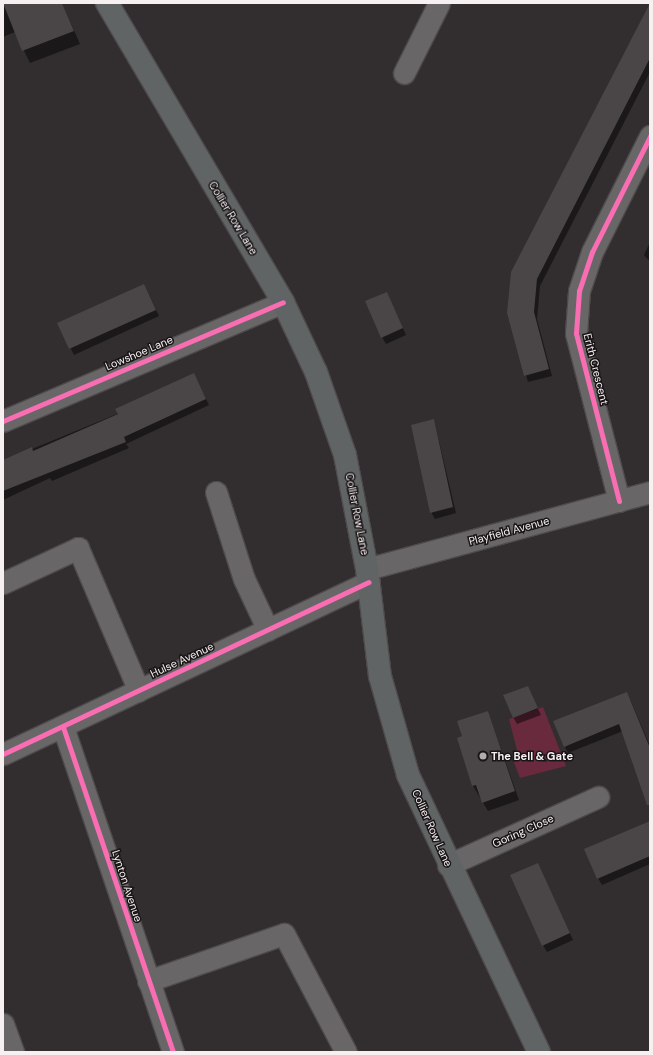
<!DOCTYPE html>
<html>
<head>
<meta charset="utf-8">
<style>
	body { margin:0 }
	#map { position:relative; width:653px; height:1055px; overflow:hidden; background:#322d2e; font-family:"DM Sans",sans-serif }
	div>[style] { position:absolute }
	.green>* { inset:0; background:#6a2a3e }
	.shadow>* { inset:0; background:#0007 }
	.building>* { inset:0; background:#4a4546 }
	.roads { filter:drop-shadow(1px 0 #4e4a4b) drop-shadow(-1px 0 #4e4a4b) drop-shadow(0 1px #4e4a4b) drop-shadow(0 -1px #4e4a4b) }
	.minor>* { height:21px; margin:-10.5px; padding:0 10.5px; transform-origin:10.5px; border-radius:10.5px; background:#696667 }
	.major>* { height:22px; margin:-11px; padding:0 11px; transform-origin:11px; border-radius:11px; background:#616464 }
	.cycleway>* { height:5px; margin:-2.5px; padding:0 2.5px; transform-origin:2.5px; border-radius:2.5px; background:#f96db3 }
	.dots>* { width:11px; height:11px; translate:-50% -50%; box-sizing:border-box; border:2px solid #191516; border-radius:50% }
	span { translate:-50% -50%; white-space:nowrap; text-align:center; line-height:1.15; -webkit-text-stroke:3px #191516; paint-order:stroke }
	.street-label { font-size:11px; color:#f6f0f1 }
	.poi-label { font-size:11px; color:#f6f0f1; font-weight:700 }
	.left { translate:0 -50%; text-align:left }
	.frame { position:absolute; inset:0; border:4px solid #f6f0f1; pointer-events:none }
</style>
</head>
<body>
<div id="map">
	<div class="green">
		<i style="clip-path:polygon(543px 707px,566px 766px,520px 778px,513px 760px,519px 758px,509px 719px)"></i>
	</div>
	<div class="shadow">
		<i style="clip-path:polygon(3px 3px,62px 3px,80px 44px,30px 63px,15px 32px,3px 37px)"></i>
		<i style="clip-path:polygon(650px 3px,650px 72px,540px 286px,537px 319px,552px 376px,528px 382px,508px 313px)"></i>
		<i style="clip-path:polygon(650px 242px,650px 262px,644px 255px)"></i>
		<i style="clip-path:polygon(147px 291px,159px 316px,74px 355px,59px 324px)"></i>
		<i style="clip-path:polygon(387px 293px,406px 335px,386px 344px,382px 337px)"></i>
		<i style="clip-path:polygon(197px 381px,209px 405px,126px 444px,129px 448px,52px 481px,50px 478px,3px 500px,3px 461px)"></i>
		<i style="clip-path:polygon(434px 420px,456px 513px,435px 519px,431px 512px)"></i>
		<i style="clip-path:polygon(528px 688px,541px 715px,517px 724px,513px 717px)"></i>
		<i style="clip-path:polygon(630px 699px,650px 746px,650px 806px,623px 731px,568px 753px,565px 747px)"></i>
		<i style="clip-path:polygon(488px 712px,519px 800px,488px 811px,473px 786px)"></i>
		<i style="clip-path:polygon(650px 822px,650px 864px,602px 885px,598px 878px)"></i>
		<i style="clip-path:polygon(538px 864px,573px 940px,547px 952px,543px 945px)"></i>
	</div>
	<div class="building">
		<i style="clip-path:polygon(3px 3px,62px 3px,74px 31px,22px 51px)"></i>
		<i style="clip-path:polygon(650px 3px,650px 58px,537px 279px,534px 312px,549px 369px,524px 376px,507px 313px,511px 272px)"></i>
		<i style="clip-path:polygon(144px 284px,156px 310px,69px 349px,57px 323px)"></i>
		<i style="clip-path:polygon(387px 292px,403px 328px,381px 338px,365px 301px)"></i>
		<i style="clip-path:polygon(194px 373px,206px 399px,124px 437px,126px 442px,3px 491px,3px 460px,32px 447px,33px 451px,118px 414px,115px 409px)"></i>
		<i style="clip-path:polygon(434px 419px,453px 507px,430px 513px,411px 425px)"></i>
		<i style="clip-path:polygon(528px 686px,538px 708px,513px 718px,503px 695px)"></i>
		<i style="clip-path:polygon(627px 692px,650px 748px,650px 805px,647px 805px,619px 724px,564px 747px,553px 721px)"></i>
		<i style="clip-path:polygon(488px 711px,515px 791px,482px 803px,476px 785px,472px 786px,457px 738px,462px 736px,457px 721px)"></i>
		<i style="clip-path:polygon(650px 821px,650px 856px,597px 879px,584px 849px)"></i>
		<i style="clip-path:polygon(538px 863px,570px 933px,542px 946px,510px 875px)"></i>
	</div>
	<div class="roads">
		<div class="minor">
			<i style="left:404px;top:73px;width:78px;rotate:-63.4deg"></i>
			<i style="left:3px;top:421px;width:304px;rotate:-23deg"></i>
			<i style="left:216px;top:492px;width:91px;rotate:72.2deg"></i>
			<i style="left:244px;top:579px;width:56px;rotate:64.8deg"></i>
			<i style="left:619px;top:501px;width:173px;rotate:-104.4deg"></i>
			<i style="left:576px;top:333px;width:42px;rotate:-85.9deg"></i>
			<i style="left:579px;top:291px;width:41px;rotate:-71.6deg"></i>
			<i style="left:592px;top:252px;width:130px;rotate:-63.4deg"></i>
			<i style="left:367px;top:569px;width:293px;rotate:-15.2deg"></i>
			<i style="left:3px;top:583px;width:83px;rotate:-25deg"></i>
			<i style="left:78px;top:548px;width:155px;rotate:66.9deg"></i>
			<i style="left:63px;top:727px;width:343px;rotate:71.3deg"></i>
			<i style="left:3px;top:754px;width:404px;rotate:-25.2deg"></i>
			<i style="left:448px;top:865px;width:165px;rotate:-24.4deg"></i>
			<i style="left:148px;top:981px;width:144px;rotate:-19.1deg"></i>
			<i style="left:284px;top:934px;width:133px;rotate:62.3deg"></i>
			<i style="left:3px;top:1024px;width:30px;rotate:70deg"></i>
		</div>
		<div class="major">
			<i style="left:107px;top:3px;width:347px;rotate:59.5deg"></i>
			<i style="left:283px;top:302px;width:77px;rotate:64.8deg"></i>
			<i style="left:316px;top:372px;width:88px;rotate:70.7deg"></i>
			<i style="left:345px;top:455px;width:116px;rotate:79.1deg"></i>
			<i style="left:367px;top:569px;width:108px;rotate:83.1deg"></i>
			<i style="left:380px;top:676px;width:103px;rotate:74.2deg"></i>
			<i style="left:408px;top:775px;width:306px;rotate:64.7deg"></i>
		</div>
	</div>
	<div class="cycleway">
		<i style="left:3px;top:421px;width:304px;rotate:-23deg"></i>
		<i style="left:619px;top:501px;width:173px;rotate:-104.4deg"></i>
		<i style="left:576px;top:333px;width:42px;rotate:-85.9deg"></i>
		<i style="left:579px;top:291px;width:41px;rotate:-71.6deg"></i>
		<i style="left:592px;top:252px;width:130px;rotate:-63.4deg"></i>
		<i style="left:63px;top:727px;width:343px;rotate:71.3deg"></i>
		<i style="left:3px;top:754px;width:404px;rotate:-25.2deg"></i>
	</div>
	<div class="dots">
		<i style="left:483px;top:756px;background:#b1acad"></i>
	</div>
	<div class="street-label">
		<span style="left:233px;top:218px;rotate:59deg">Collier Row Lane</span>
		<span style="left:139px;top:353px;rotate:-23deg">Lowshoe Lane</span>
		<span style="left:596px;top:369px;rotate:76deg">Erith Crescent</span>
		<span style="left:357px;top:514px;rotate:79deg">Collier Row Lane</span>
		<span style="left:509px;top:531px;rotate:-15deg">Playfield Avenue</span>
		<span style="left:182px;top:660px;rotate:-25deg">Hulse Avenue</span>
		<span style="left:432px;top:828px;rotate:66deg">Collier Row Lane</span>
		<span style="left:523px;top:831px;rotate:-24deg">Goring Close</span>
		<span style="left:127px;top:886px;rotate:72deg">Lynton Avenue</span>
	</div>
	<div class="poi-label">
		<span class="left" style="left:491px;top:756px">The Bell &amp; Gate</span>
	</div>
	<div class="frame"></div>
</div>
</body>
</html>
